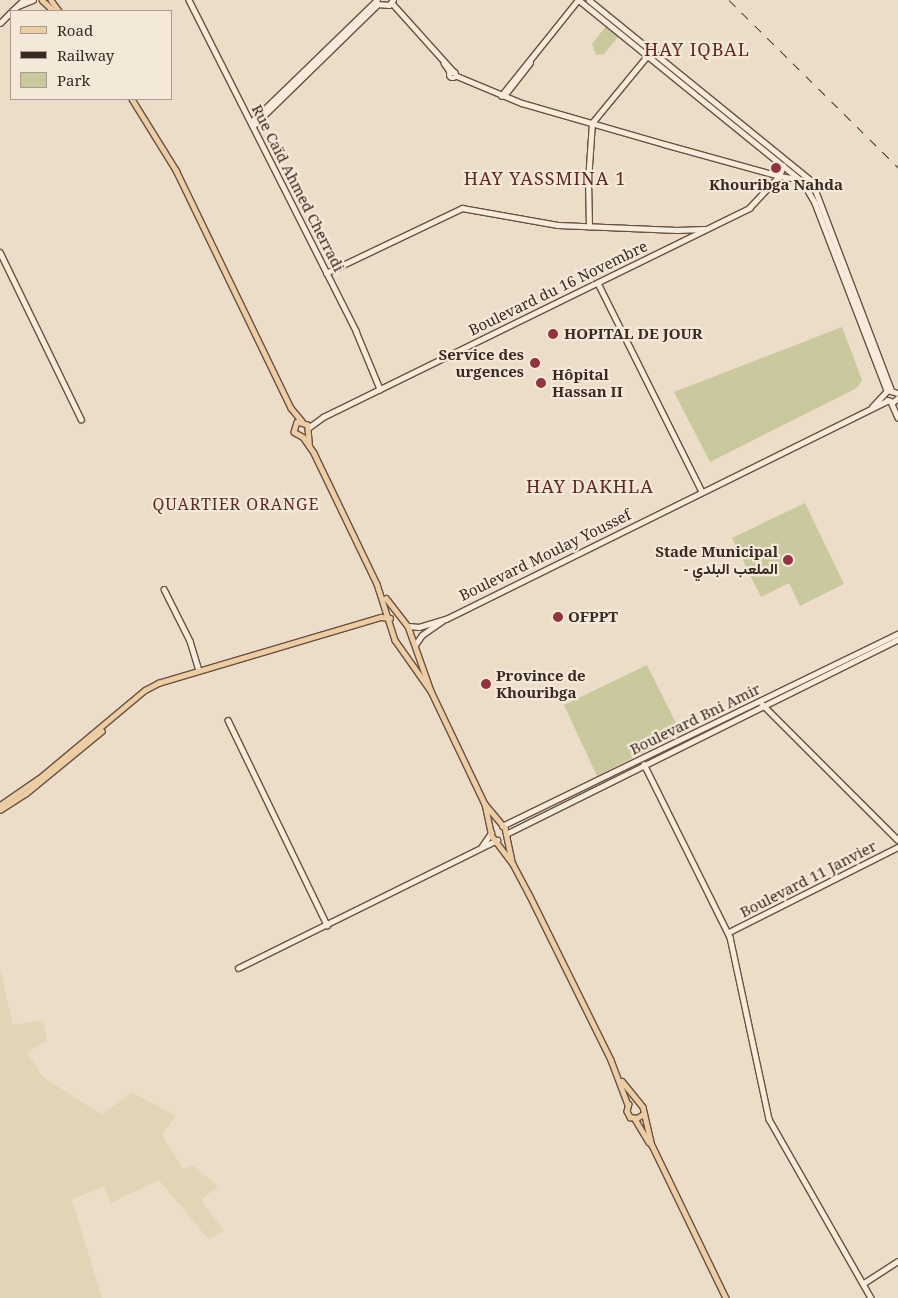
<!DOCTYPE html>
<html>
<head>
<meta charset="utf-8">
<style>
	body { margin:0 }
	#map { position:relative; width:898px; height:1298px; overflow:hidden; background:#ecddc9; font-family:"Noto Serif",Vazirmatn,serif }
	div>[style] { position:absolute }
	.farmland>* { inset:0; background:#e1d5b6 }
	.green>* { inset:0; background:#c9c99d }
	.roads { filter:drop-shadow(1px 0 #695142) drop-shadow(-1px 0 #695142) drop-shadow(0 1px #695142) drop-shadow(0 -1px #695142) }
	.secondary>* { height:4.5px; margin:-2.25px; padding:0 2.25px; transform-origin:2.25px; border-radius:2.25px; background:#f7ebdb }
	.secondary>.ring { margin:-2.25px; padding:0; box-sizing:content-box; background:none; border:4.5px solid #f7ebdb; border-radius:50% }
	.primary>* { height:4.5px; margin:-2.25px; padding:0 2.25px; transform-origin:2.25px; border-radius:2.25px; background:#eccda4 }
	.rail>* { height:1px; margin-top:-0.5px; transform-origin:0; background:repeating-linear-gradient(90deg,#382a21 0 9px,transparent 0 18px) }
	.dots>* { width:14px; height:14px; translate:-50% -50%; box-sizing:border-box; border:2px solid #f4e8d8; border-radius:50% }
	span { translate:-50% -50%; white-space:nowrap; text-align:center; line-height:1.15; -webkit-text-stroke:4.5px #f4e8d8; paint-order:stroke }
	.poi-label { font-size:15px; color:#382a21; font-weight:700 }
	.left { translate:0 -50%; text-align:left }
	.right { translate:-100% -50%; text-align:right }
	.street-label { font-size:15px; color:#382a21 }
	.neighbourhood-label { font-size:16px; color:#622923; letter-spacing:1px }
	.quarter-label { font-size:18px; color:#622923; letter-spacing:1px }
	.legend { position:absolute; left:10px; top:10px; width:162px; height:90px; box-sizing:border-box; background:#f4e8d8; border:1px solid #a99c8f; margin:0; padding:6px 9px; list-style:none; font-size:15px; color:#382a21 }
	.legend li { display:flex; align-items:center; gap:10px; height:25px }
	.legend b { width:25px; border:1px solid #a99c8f }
</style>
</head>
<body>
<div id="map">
	<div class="farmland">
		<i style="clip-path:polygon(0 969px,13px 1025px,43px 1020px,47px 1040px,27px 1053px,43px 1077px,102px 1115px,131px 1092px,176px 1116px,162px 1135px,183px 1169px,192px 1165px,218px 1186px,201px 1200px,224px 1231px,209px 1240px,159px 1180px,111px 1203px,103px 1186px,72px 1200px,102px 1298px,0 1298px)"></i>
	</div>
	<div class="green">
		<i style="clip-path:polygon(606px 26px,619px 36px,604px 54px,596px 55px,592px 44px)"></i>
		<i style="clip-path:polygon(842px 327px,862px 380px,857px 388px,710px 462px,674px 392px)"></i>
		<i style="clip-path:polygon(805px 503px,844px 584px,800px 606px,789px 583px,761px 597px,732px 538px)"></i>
		<i style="clip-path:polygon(647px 665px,681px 733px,597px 776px,564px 705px)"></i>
	</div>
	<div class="roads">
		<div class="secondary">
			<i style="left:189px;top:0;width:371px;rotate:63.2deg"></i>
			<i style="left:356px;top:331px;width:63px;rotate:67.5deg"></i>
			<i style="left:579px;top:0;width:289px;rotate:39.1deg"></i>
			<i style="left:803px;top:182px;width:24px;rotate:60deg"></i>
			<i style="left:815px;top:203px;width:201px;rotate:69deg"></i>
			<i style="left:589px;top:0;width:287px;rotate:39.1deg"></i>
			<i style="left:812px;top:181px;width:222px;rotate:69.2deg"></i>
			<i style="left:392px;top:3px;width:93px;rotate:48.1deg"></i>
			<i style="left:377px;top:4px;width:12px;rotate:5deg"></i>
			<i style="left:389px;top:5px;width:6px;rotate:-51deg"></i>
			<i style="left:18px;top:6px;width:16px;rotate:-22deg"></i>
			<i style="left:12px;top:11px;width:16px;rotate:-43deg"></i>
			<i style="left:0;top:23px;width:16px;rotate:-45deg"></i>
			<i style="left:444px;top:63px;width:12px;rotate:55deg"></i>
			<i class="ring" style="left:449.5px;top:71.5px;width:2.5px;height:2.5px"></i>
			<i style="left:457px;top:76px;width:70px;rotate:22.6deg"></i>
			<i style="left:522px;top:103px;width:148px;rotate:16.1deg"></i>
			<i style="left:664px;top:144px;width:119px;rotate:15.5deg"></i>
			<i style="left:779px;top:176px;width:11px;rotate:-68deg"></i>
			<i style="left:507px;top:92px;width:37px;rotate:-52deg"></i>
			<i style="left:501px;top:96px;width:123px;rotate:-51.3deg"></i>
			<i style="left:251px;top:122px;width:175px;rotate:-44.1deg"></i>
			<i style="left:253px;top:126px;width:173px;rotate:-44.3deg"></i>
			<i style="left:589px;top:227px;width:46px;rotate:-91.2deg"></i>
			<i style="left:588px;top:181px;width:58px;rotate:-86.1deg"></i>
			<i style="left:592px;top:123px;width:87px;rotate:-50.6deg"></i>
			<i style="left:0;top:252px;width:186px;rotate:64.1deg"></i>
			<i style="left:326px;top:273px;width:151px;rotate:-25.5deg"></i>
			<i style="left:462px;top:208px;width:97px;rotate:10deg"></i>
			<i style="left:558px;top:225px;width:119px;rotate:2.4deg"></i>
			<i style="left:677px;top:230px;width:27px;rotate:-2deg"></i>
			<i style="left:598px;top:283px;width:233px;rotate:63.5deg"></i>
			<i style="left:887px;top:400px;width:6px;rotate:18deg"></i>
			<i style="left:893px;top:402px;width:6px;rotate:-39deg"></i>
			<i style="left:891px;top:402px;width:17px;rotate:66deg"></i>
			<i style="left:872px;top:407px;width:23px;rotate:-47deg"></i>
			<i style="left:888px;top:390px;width:10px;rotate:17deg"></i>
			<i style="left:308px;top:428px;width:19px;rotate:-36deg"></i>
			<i style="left:323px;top:417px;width:475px;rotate:-26.1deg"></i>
			<i style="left:749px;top:208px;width:44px;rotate:-46.8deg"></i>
			<i style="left:779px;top:176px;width:25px;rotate:9deg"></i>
			<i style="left:164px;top:589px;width:58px;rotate:63.4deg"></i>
			<i style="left:190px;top:641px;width:31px;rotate:73deg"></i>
			<i style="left:408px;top:626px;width:11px;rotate:5deg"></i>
			<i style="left:419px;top:627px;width:28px;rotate:-17deg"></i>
			<i style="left:446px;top:619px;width:493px;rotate:-26.3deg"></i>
			<i style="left:415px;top:645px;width:12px;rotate:-55deg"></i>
			<i style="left:422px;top:635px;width:24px;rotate:-35deg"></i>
			<i style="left:762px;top:704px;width:192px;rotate:45deg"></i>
			<i style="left:228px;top:720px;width:228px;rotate:64.2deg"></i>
			<i style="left:644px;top:764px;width:193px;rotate:63.6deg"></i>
			<i style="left:730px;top:937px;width:186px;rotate:77.9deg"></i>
			<i style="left:769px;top:1119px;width:206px;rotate:60.3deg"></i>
			<i style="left:502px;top:826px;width:440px;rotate:-25.9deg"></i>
			<i style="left:506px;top:834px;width:438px;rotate:-26.4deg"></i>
			<i style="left:482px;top:846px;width:16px;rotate:-55deg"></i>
			<i style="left:729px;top:932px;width:189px;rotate:-26.7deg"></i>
			<i style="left:238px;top:968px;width:289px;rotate:-26.3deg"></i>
			<i style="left:864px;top:1283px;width:40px;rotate:-32.9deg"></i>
		</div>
		<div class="primary">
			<i style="left:42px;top:0;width:16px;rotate:43deg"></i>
			<i style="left:51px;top:0;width:14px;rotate:54deg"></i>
			<i style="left:132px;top:99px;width:84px;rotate:58.2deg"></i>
			<i style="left:176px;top:170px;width:264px;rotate:64.2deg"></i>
			<i style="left:291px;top:408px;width:17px;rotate:50deg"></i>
			<i style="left:309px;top:446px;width:21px;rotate:-95deg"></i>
			<i style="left:307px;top:425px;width:10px;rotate:-163deg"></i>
			<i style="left:297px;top:422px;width:10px;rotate:107deg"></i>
			<i style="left:294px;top:432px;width:10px;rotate:29deg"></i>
			<i style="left:303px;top:437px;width:19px;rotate:55deg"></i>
			<i style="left:314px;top:453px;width:145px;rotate:64.3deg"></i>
			<i style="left:377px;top:584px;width:59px;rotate:72.2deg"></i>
			<i style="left:395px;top:640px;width:62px;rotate:54.8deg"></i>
			<i style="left:386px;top:598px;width:36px;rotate:52deg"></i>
			<i style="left:408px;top:626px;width:69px;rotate:70.5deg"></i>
			<i style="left:431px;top:691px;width:125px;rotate:64.5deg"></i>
			<i style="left:485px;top:804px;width:31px;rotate:50deg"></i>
			<i style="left:505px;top:828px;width:33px;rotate:78deg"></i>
			<i style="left:485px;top:804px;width:33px;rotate:78deg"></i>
			<i style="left:492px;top:836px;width:35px;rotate:53deg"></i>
			<i style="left:513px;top:864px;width:34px;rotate:62deg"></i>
			<i style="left:529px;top:894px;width:185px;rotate:63.7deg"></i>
			<i style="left:611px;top:1060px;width:48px;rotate:69.3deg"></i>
			<i style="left:0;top:805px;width:51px;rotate:-34.6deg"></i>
			<i style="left:42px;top:776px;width:134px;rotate:-39.9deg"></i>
			<i style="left:145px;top:690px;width:15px;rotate:-28deg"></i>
			<i style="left:158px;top:683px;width:233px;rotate:-16.5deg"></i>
			<i style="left:381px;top:617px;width:9px;rotate:6deg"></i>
			<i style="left:0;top:810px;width:30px;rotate:-33deg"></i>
			<i style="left:25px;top:794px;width:99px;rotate:-39.3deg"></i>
			<i style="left:622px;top:1081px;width:33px;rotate:51deg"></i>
			<i style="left:643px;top:1107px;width:39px;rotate:77deg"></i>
			<i style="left:652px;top:1145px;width:170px;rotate:64.2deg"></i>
			<i style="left:629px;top:1104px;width:7px;rotate:106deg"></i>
			<i style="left:627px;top:1111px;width:7px;rotate:63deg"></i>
			<i style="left:630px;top:1117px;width:7px;rotate:8deg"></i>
			<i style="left:637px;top:1118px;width:6px;rotate:-31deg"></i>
			<i style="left:635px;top:1119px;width:27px;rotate:59deg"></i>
		</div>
	</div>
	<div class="rail">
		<i style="left:729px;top:0;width:238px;rotate:44.7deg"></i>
	</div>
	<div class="dots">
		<i style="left:776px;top:168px;background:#92333f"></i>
		<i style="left:553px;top:334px;background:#92333f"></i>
		<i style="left:535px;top:363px;background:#92333f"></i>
		<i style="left:541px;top:383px;background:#92333f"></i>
		<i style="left:788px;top:560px;background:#92333f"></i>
		<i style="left:558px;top:617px;background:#92333f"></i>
		<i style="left:486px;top:684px;background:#92333f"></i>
	</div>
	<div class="poi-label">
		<span style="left:776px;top:185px">Khouribga Nahda</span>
		<span class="left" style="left:564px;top:334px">HOPITAL DE JOUR</span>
		<span class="right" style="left:524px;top:363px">Service des<br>urgences</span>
		<span class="left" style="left:552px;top:383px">Hôpital<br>Hassan II</span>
		<span class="right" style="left:778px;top:560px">Stade Municipal<br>- الملعب البلدي</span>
		<span class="left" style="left:568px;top:617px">OFPPT</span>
		<span class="left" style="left:496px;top:684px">Province de<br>Khouribga</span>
	</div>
	<div class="street-label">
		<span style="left:298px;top:188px;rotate:63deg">Rue Caïd Ahmed Cherradi</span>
		<span style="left:558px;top:288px;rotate:-26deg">Boulevard du 16 Novembre</span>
		<span style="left:545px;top:555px;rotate:-26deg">Boulevard Moulay Youssef</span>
		<span style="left:695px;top:719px;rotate:-26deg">Boulevard Bni Amir</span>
		<span style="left:808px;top:879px;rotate:-27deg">Boulevard 11 Janvier</span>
	</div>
	<div class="neighbourhood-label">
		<span style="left:236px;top:504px">QUARTIER ORANGE</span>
	</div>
	<div class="quarter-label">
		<span style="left:697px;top:49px">HAY IQBAL</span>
		<span style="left:545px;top:178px">HAY YASSMINA 1</span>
		<span style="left:590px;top:486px">HAY DAKHLA</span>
	</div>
	<ul class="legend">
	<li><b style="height:6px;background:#eccda4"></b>Road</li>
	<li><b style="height:6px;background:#382a21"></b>Railway</li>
	<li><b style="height:14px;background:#c9c99d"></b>Park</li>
	</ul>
</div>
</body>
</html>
